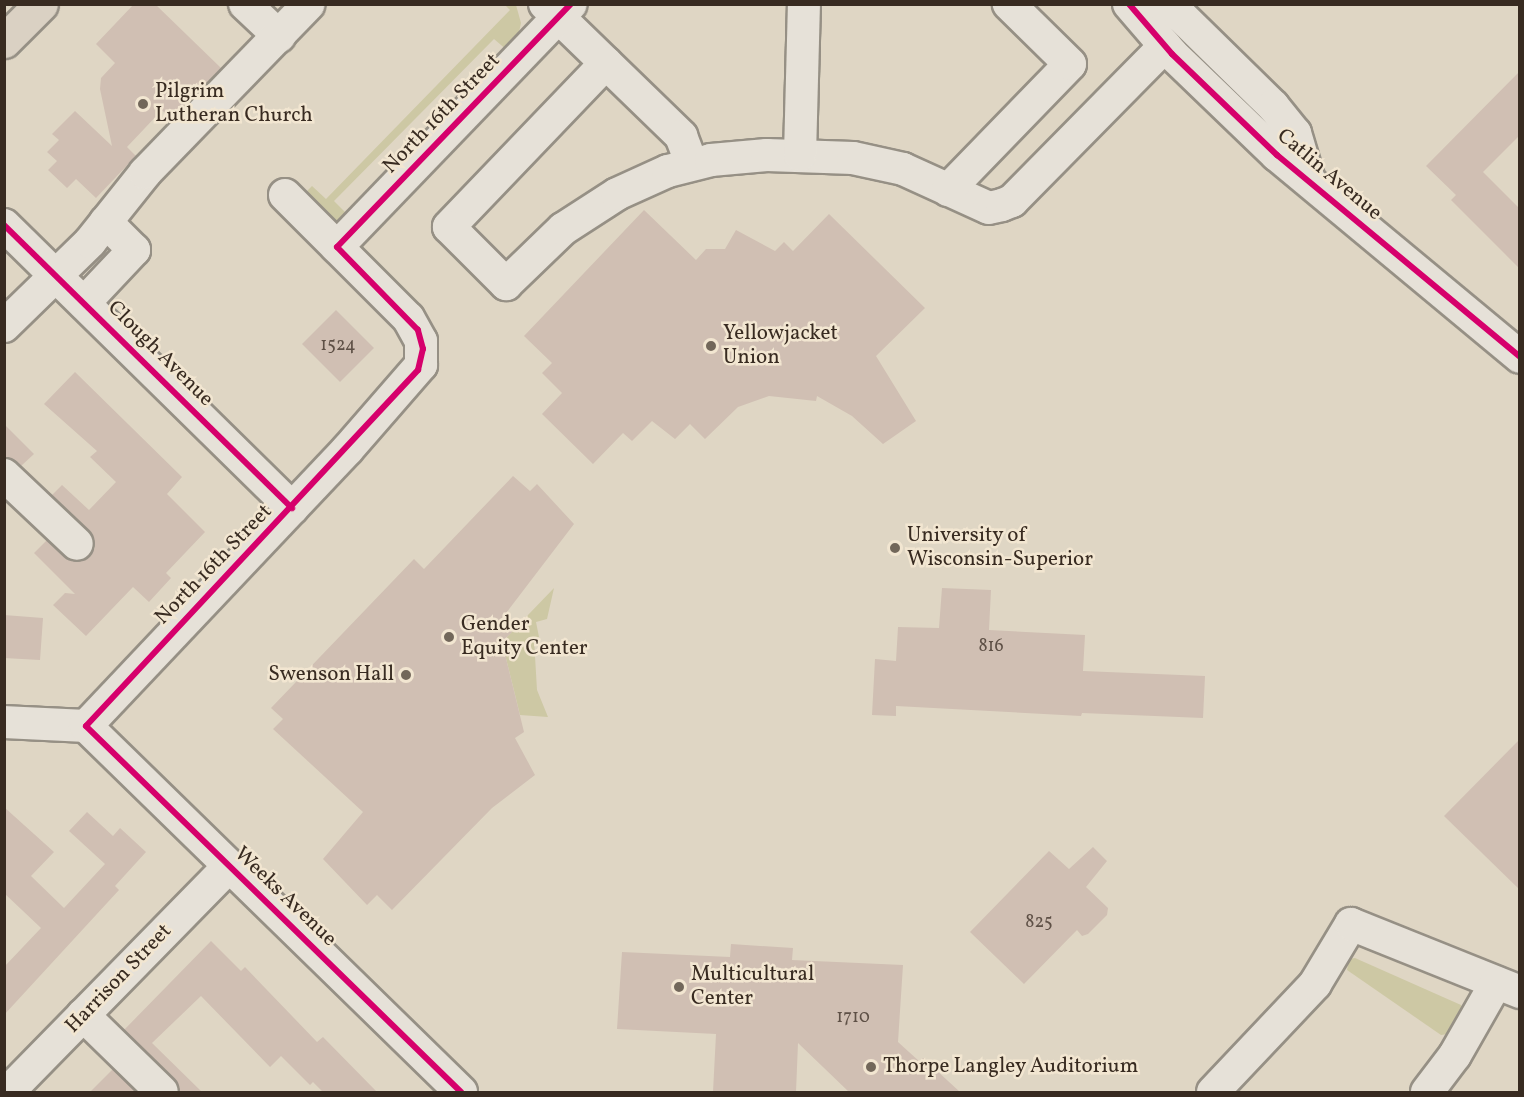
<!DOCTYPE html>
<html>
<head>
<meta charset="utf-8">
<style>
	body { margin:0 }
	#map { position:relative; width:1524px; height:1097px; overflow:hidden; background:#dfd6c4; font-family:Vollkorn,serif }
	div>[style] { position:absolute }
	.green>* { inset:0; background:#cdc8a4 }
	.building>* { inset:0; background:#d0bfb3 }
	.roads { filter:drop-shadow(2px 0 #969085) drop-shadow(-2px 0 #969085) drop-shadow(0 2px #969085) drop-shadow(0 -2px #969085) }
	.minor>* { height:32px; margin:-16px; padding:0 16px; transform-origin:16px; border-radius:16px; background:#e6e1d8 }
	.highway>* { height:33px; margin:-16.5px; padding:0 16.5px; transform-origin:16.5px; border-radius:16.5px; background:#dad1c3 }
	.cycleway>* { height:6px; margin:-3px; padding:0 3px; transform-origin:3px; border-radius:3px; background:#d6006c }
	.dots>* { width:16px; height:16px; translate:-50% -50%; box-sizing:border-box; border:3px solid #f2e6d1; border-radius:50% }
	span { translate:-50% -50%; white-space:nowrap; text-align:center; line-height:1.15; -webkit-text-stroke:5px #f2e6d1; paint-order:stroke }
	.number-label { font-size:18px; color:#5e5046 }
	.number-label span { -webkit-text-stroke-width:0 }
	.poi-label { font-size:21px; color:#382b21 }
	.left { translate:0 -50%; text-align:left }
	.right { translate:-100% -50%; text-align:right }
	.street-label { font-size:21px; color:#382b21 }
	.frame { position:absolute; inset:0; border:6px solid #382b21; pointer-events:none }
</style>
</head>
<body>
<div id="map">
	<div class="green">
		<i style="clip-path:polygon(505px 5px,516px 5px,521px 23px,518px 37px,508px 51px,494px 39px,334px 201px,348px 215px,334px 222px,305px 195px,307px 191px,312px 186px,326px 199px,510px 10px)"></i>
		<i style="clip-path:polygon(554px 588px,547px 619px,536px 622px,539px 637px,534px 639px,537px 690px,548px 717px,520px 715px,502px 642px)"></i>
		<i style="clip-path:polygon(1355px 958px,1461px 1005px,1463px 1011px,1448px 1034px,1441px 1035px,1347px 970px,1349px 959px)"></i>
	</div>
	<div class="building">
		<i style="clip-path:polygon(134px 4px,155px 4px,221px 68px,172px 120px,162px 110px,127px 147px,136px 156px,96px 198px,76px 179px,67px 188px,48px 170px,57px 161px,47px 152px,59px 140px,52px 134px,75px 111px,112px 146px,100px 89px,101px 78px,115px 63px,96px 44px)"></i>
		<i style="clip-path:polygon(1520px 71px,1520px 135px,1483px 172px,1520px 209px,1520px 269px,1451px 200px,1456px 195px,1426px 166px)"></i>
		<i style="clip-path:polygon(644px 210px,696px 260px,706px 249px,725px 249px,736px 230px,775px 251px,784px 242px,793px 251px,829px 214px,925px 308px,876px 356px,916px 421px,883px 444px,852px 416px,817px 396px,816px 401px,769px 396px,738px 407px,705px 439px,690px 424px,675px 439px,652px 421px,632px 441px,623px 433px,593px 464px,542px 414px,562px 393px,542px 373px,552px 363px,524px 336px)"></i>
		<i style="clip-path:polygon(336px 310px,374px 348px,340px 382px,302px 344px)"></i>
		<i style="clip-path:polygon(75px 372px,182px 477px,167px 494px,205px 532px,166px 573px,171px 578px,149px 602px,133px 587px,86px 636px,53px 605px,65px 593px,75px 594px,34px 553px,47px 540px,72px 561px,90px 557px,95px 548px,90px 531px,52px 495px,62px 485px,89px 510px,116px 482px,90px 457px,97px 451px,44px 404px)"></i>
		<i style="clip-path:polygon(4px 424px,34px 454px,21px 466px,4px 458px)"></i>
		<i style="clip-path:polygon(513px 476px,530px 491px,537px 484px,574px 524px,500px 621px,512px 632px,502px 642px,524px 732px,515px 738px,535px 775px,492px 808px,392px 910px,377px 895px,367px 905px,323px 859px,363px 812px,273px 729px,283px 719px,271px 708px,414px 559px,424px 569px)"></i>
		<i style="clip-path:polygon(942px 588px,991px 590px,989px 630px,1085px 635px,1083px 671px,1205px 676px,1203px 718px,1082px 713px,1081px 716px,896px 706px,896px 716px,872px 715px,875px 659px,896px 661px,898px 627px,939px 628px)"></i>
		<i style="clip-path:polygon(4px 615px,43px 618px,40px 660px,4px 658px)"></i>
		<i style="clip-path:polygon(1520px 739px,1520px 890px,1444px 816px)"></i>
		<i style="clip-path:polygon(4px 807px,54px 852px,31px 876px,64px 908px,105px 864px,69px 831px,87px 812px,113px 836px,120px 828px,146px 852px,115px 886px,119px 890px,4px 1015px,4px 967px,41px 928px,4px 893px)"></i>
		<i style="clip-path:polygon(1093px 847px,1107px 861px,1086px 887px,1108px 908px,1107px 915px,1088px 934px,1082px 936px,1077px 930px,1024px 984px,970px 932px,1049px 851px,1069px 869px)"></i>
		<i style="clip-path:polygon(211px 941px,241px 971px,245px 967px,317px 1042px,323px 1037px,377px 1092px,323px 1092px,313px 1082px,310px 1085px,281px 1056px,270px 1067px,201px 996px,152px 1043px,202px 1092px,179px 1092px,175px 1079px,124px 1030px)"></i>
		<i style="clip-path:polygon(731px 944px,793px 948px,792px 960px,903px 965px,898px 1042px,920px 1062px,923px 1058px,960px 1092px,849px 1092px,798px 1043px,796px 1092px,713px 1092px,716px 1034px,617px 1029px,622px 952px,730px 957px)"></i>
		<i style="clip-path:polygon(113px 1069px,137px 1092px,90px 1092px)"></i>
	</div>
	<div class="roads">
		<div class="minor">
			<i style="left:245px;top:4px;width:47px;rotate:43.3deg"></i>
			<i style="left:545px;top:4px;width:190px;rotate:44.1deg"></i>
			<i style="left:681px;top:136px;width:30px;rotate:69deg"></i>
			<i style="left:1129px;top:4px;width:66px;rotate:49.3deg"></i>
			<i style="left:1172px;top:54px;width:146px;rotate:43.9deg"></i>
			<i style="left:1277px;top:155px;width:316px;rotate:39.7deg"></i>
			<i style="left:1161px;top:4px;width:23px;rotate:31deg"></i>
			<i style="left:1181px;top:16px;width:129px;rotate:44.4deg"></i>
			<i style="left:1273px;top:106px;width:35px;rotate:51deg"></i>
			<i style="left:1295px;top:133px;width:49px;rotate:73.4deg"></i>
			<i style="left:606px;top:63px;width:227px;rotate:133.8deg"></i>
			<i style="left:449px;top:227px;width:81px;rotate:45deg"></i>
			<i style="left:506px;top:284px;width:79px;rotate:-44deg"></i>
			<i style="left:563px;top:229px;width:64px;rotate:-32.9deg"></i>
			<i style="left:617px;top:194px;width:56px;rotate:-24.3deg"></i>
			<i style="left:668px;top:171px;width:44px;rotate:-14.3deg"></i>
			<i style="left:711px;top:160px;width:56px;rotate:-5.1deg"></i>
			<i style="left:767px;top:155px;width:86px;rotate:2deg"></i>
			<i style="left:853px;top:158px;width:51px;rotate:12.4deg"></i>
			<i style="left:903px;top:169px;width:94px;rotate:24.4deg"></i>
			<i style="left:989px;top:208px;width:13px;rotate:-13deg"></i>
			<i style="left:1002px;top:205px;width:11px;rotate:-22deg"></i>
			<i style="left:1012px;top:201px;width:218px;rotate:-45.4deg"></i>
			<i style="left:800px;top:155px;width:151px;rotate:-88.5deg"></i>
			<i style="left:948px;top:190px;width:175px;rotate:-45.9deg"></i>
			<i style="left:1070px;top:64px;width:86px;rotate:-135.5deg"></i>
			<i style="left:4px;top:225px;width:404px;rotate:44.5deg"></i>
			<i style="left:337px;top:247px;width:337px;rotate:-46.1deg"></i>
			<i style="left:84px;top:303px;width:73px;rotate:-46.7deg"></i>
			<i style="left:134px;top:250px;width:40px;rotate:-135deg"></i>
			<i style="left:4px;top:326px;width:120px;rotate:-44.3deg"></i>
			<i style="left:90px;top:242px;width:88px;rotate:-51.4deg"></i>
			<i style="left:145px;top:173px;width:235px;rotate:-45.9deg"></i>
			<i style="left:4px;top:475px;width:100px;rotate:43.4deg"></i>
			<i style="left:4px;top:722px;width:82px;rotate:2.8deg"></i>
			<i style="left:86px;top:726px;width:380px;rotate:-46.6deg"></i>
			<i style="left:347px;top:450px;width:113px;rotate:-49deg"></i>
			<i style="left:421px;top:365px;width:24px;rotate:-90deg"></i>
			<i style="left:421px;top:341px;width:26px;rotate:-119deg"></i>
			<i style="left:408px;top:318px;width:174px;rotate:-135deg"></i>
			<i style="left:86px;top:726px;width:524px;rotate:44.3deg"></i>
			<i style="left:83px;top:1015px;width:110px;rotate:44.3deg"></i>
			<i style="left:8px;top:1092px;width:316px;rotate:-45.6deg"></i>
			<i style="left:1213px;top:1092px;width:149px;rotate:-46.6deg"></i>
			<i style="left:1315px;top:984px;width:70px;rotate:-59deg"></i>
			<i style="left:1351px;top:924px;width:182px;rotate:21.9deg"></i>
			<i style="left:1427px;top:1092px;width:46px;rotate:-52.9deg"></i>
			<i style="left:1455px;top:1055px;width:83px;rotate:-60.3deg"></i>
		</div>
		<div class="highway">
			<i style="left:4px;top:41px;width:52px;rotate:-45deg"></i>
		</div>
	</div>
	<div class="cycleway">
		<i style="left:1129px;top:4px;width:66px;rotate:49.3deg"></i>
		<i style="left:1172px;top:54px;width:146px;rotate:43.9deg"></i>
		<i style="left:1277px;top:155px;width:316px;rotate:39.7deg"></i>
		<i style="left:4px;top:225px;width:404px;rotate:44.5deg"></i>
		<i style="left:461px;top:1092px;width:524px;rotate:-135.7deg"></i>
		<i style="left:86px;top:726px;width:487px;rotate:-47deg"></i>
		<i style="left:418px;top:370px;width:22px;rotate:-77deg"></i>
		<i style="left:423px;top:349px;width:20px;rotate:-105deg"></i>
		<i style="left:418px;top:330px;width:116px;rotate:-134.3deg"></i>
		<i style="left:337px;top:247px;width:337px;rotate:-46.1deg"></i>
	</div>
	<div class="dots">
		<i style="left:143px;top:104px;background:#72675a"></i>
		<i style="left:711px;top:346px;background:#72675a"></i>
		<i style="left:895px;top:548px;background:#72675a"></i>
		<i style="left:449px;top:637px;background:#72675a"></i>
		<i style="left:406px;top:675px;background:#72675a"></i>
		<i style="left:679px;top:987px;background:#72675a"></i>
		<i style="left:871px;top:1067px;background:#72675a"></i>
	</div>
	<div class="number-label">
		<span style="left:338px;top:346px">1524</span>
		<span style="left:991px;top:647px">816</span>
		<span style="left:1039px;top:923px">825</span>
		<span style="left:853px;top:1018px">1710</span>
	</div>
	<div class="poi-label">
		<span class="left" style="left:155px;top:104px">Pilgrim<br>Lutheran Church</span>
		<span class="left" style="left:723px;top:346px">Yellowjacket<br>Union</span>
		<span class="left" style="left:907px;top:548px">University of<br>Wisconsin-Superior</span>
		<span class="left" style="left:461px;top:637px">Gender<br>Equity Center</span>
		<span class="right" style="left:394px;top:675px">Swenson Hall</span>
		<span class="left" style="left:691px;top:987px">Multicultural<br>Center</span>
		<span class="left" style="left:883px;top:1067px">Thorpe Langley Auditorium</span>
	</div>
	<div class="street-label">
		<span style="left:442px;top:114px;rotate:-46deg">North 16th Street</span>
		<span style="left:1329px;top:175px;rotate:40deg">Catlin Avenue</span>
		<span style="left:160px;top:354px;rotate:45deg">Clough Avenue</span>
		<span style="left:214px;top:565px;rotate:-46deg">North 16th Street</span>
		<span style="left:285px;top:897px;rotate:44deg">Weeks Avenue</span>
		<span style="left:119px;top:979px;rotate:-46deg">Harrison Street</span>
	</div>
	<div class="frame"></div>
</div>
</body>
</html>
